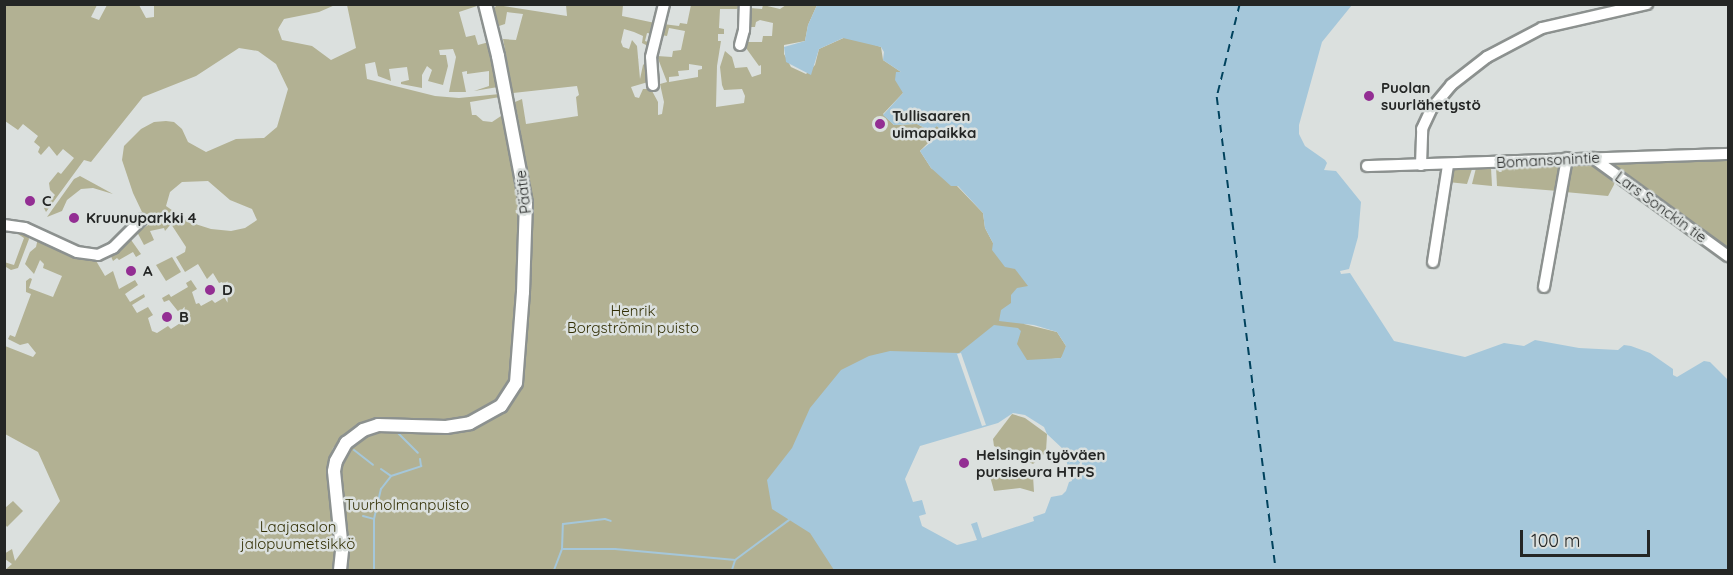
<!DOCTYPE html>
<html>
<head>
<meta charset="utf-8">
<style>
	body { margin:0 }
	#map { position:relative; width:1733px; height:575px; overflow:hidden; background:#dbe0de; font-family:Quicksand,sans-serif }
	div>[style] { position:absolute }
	.green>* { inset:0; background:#b2b193 }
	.water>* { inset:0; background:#a5c7da }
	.pier>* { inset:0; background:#dbe0de }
	.stream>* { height:2px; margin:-1px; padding:0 1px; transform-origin:1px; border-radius:1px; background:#a5c7da }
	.ferry>* { height:1.5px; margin-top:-0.75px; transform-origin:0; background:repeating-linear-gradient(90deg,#00425d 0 8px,transparent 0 14px) }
	.roads { filter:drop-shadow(2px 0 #8c918f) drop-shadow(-2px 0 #8c918f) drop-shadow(0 2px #8c918f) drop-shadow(0 -2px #8c918f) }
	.minor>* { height:10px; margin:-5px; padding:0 5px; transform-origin:5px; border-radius:5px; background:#fff }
	.tertiary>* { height:12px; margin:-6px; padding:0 6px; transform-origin:6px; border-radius:6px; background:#fff }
	.dots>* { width:16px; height:16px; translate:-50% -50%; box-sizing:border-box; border:3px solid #dbe0de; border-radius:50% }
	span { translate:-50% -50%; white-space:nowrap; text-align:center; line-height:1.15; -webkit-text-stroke:5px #dbe0de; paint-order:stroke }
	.poi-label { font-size:15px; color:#242625; font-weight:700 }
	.left { translate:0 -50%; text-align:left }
	.street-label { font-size:15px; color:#242625 }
	.park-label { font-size:15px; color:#322f04 }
	.frame { position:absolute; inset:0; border:6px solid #242625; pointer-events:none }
	.scale { position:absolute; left:1520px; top:530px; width:130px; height:27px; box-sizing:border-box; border:3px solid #242625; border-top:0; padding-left:8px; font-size:18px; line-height:21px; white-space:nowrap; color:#242625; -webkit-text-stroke:4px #dbe0de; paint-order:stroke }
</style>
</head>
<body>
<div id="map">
	<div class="green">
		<i style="clip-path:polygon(evenodd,5px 5px,97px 5px,91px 17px,99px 20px,107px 5px,139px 5px,146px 18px,154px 17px,154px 5px,335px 5px,319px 12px,284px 19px,278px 29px,282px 40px,312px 46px,331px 60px,356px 48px,347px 5px,480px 5px,459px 12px,466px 37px,475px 35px,478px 45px,489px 42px,498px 87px,474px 91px,489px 86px,489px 71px,467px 74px,467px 71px,462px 72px,466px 92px,449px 92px,456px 57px,453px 49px,439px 50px,440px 55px,446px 55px,448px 66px,443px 85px,428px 81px,432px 70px,427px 66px,422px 75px,422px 88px,401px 84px,401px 82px,409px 80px,407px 67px,389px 69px,391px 81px,378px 76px,375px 62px,365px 64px,367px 79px,435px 96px,459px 98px,500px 94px,500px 97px,470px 102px,472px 115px,476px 115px,483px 121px,492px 122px,504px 114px,509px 135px,521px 133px,515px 102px,522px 99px,526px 124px,578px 116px,576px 97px,579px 95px,577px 86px,513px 93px,503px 39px,516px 40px,523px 14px,507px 12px,505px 24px,499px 26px,494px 8px,497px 5px,567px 16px,566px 5px,623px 5px,622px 16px,655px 23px,653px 34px,647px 33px,645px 41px,651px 43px,649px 51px,647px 50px,646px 45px,642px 43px,643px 36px,634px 32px,624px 29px,621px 42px,623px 47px,629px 49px,632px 40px,637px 46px,640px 79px,643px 65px,648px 60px,648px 82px,631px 87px,635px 97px,639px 98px,643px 89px,651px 89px,658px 102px,658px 115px,662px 114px,664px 102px,660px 84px,667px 82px,657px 56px,672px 57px,673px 51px,681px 50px,685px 31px,669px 28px,667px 36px,661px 35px,663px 24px,679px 26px,680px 23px,687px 24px,691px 5px,741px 5px,741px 8px,736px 9px,720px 9px,719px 28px,724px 29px,724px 34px,718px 34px,718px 41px,721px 41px,717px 66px,716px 107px,744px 103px,745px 96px,742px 89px,724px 90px,722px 85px,720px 67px,725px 51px,732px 57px,735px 68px,747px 67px,752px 77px,761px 74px,761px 65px,759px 66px,746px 48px,746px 42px,762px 42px,763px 36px,772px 36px,773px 23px,760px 20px,756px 22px,755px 27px,747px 27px,750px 8px,762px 9px,763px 5px,780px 9px,786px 5px,817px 5px,808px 25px,805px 41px,784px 45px,784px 54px,791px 67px,806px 74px,815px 65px,819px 49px,848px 36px,881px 47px,883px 60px,901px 72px,903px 93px,883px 114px,894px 125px,917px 124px,927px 129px,937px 126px,941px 130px,920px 151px,931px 168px,957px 186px,983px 213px,985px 228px,993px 243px,1024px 278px,1029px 286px,1024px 324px,1057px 332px,1066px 346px,1065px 353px,1061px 358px,1034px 361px,953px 353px,845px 570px,345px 570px,339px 473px,350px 448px,370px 434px,390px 431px,435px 433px,466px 430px,364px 423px,350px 431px,333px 448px,327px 466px,336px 562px,334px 570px,5px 570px,12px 564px,5px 559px,4px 554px,12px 549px,15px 561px,60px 501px,38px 452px,5px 434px,5px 346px,33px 357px,36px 353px,28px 343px,20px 345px,8px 339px,10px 335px,15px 337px,31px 294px,26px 292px,26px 281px,30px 278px,32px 279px,29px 288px,53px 297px,62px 276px,43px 268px,44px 264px,40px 260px,34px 274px,25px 264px,30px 252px,36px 247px,38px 238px,78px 258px,95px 259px,105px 276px,113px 271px,119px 289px,135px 280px,138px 285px,125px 294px,130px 302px,144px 294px,145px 297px,132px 305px,137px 313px,148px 307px,153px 315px,148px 318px,152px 331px,157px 333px,168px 326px,171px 329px,185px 320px,169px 300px,164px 302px,162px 298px,169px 294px,171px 297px,188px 287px,186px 283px,191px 280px,197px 289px,192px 292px,196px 304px,199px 303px,201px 306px,212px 300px,215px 303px,227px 296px,229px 294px,222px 282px,219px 283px,213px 273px,207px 279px,198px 264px,185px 272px,176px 257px,185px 252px,186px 247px,171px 224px,165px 231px,164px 228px,150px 231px,154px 240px,144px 245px,137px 232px,150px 224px,151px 220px,142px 212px,133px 193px,122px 160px,124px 146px,141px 129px,154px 122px,166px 121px,174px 122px,182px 129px,188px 142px,206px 152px,236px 139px,264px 138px,277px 127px,288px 89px,276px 64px,258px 51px,239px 48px,196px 76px,143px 97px,91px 162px,84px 160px,46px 212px,44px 208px,55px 195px,50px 190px,49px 183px,58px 172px,61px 174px,74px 158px,63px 149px,57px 156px,49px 146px,41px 155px,38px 152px,40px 147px,34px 142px,38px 136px,23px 124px,18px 130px,5px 121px,5px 5px,689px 64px,702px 66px,702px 69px,698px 70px,698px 77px,669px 82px,669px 77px,679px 76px,678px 71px,689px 70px,689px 64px,5px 5px,208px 181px,230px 200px,252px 209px,257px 220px,245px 228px,231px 231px,211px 229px,189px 222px,166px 206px,170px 192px,182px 182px,208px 181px)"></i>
		<i style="clip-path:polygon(1728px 158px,1728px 250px,1610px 164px,1610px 162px)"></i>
		<i style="clip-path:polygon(1586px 163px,1598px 167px,1616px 181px,1608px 196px,1565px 192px,1571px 166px)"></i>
		<i style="clip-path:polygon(1558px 165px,1561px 166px,1558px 191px,1497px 186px,1496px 167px)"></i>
		<i style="clip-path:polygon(1476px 168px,1491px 168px,1492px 186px,1472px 184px)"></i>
		<i style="clip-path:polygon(1453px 169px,1472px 169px,1467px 184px,1448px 182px)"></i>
		<i style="clip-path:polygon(80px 176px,113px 194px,93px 188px,81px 189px,67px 200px,62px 211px,47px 217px,74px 179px)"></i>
		<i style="clip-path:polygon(9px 228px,27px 232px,29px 239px,18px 268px,11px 270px,6px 267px,4px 262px,14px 265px,24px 238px)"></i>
		<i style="clip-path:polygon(129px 237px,141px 254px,136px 257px,133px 252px,119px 260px,117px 258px,113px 261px,110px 254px)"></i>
		<i style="clip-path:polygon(172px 257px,181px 272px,166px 281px,156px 265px)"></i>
		<i style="clip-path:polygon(1012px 414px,1025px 418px,1047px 434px,1046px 452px,1033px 464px,994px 446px,993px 439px)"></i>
		<i style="clip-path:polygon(988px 469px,1004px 471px,1014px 469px,1033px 476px,1034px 492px,1020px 488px,994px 491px)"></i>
		<i style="clip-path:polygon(13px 501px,23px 511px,7px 527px,5px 524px,5px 508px)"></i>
	</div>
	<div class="water">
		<i style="clip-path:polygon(evenodd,817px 5px,1352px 5px,1322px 42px,1299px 125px,1299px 134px,1305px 146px,1325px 160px,1327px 163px,1324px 170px,1336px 171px,1361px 202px,1358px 237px,1349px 269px,1340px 271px,1341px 274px,1350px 273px,1394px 341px,1465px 357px,1504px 343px,1524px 346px,1535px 340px,1579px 348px,1618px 350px,1624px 345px,1631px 346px,1650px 353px,1673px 369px,1673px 375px,1677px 377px,1704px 361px,1710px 362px,1728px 380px,1728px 570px,834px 570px,810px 533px,772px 509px,767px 480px,792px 448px,810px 408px,841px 370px,869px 356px,890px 351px,959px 353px,994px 325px,1018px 328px,1021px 331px,1017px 344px,1027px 360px,1061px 358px,1066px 346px,1057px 332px,1034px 325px,999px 321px,1001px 310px,1011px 303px,1011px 295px,1017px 288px,1028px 286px,1015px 269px,1005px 267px,992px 250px,993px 243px,985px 228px,983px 213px,958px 186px,951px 186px,931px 168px,920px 151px,935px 139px,941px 130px,937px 126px,931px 131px,917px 124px,894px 125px,883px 115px,903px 93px,895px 80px,896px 72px,901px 72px,883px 60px,884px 52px,881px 47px,843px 38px,819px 49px,811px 75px,786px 62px,784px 47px,805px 41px,808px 25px,817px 5px,1013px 413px,1025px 415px,1044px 427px,1047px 434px,1063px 449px,1072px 481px,1069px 482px,1066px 491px,1062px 495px,1051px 497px,1045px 513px,1033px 517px,1034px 521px,982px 538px,977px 522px,971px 524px,977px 540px,957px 545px,922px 526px,919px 516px,926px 514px,922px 500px,913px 502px,905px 479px,920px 446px,998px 423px,1013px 413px)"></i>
	</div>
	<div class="pier">
		<i style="clip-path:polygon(961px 353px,986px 425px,982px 426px,957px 354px)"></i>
	</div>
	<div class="stream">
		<i style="left:398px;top:433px;width:28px;rotate:45deg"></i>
		<i style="left:354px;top:450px;width:24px;rotate:38deg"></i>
		<i style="left:381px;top:469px;width:12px;rotate:35deg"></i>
		<i style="left:363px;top:516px;width:11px;rotate:15deg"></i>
		<i style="left:562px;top:549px;width:53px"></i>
		<i style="left:615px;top:549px;width:121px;rotate:5.2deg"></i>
		<i style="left:735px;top:560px;width:67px;rotate:-36.5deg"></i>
		<i style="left:374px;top:570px;width:51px;rotate:-90deg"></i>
		<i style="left:374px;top:519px;width:31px;rotate:-77deg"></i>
		<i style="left:381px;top:489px;width:16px;rotate:-52deg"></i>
		<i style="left:391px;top:476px;width:32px;rotate:-18deg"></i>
		<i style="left:421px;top:466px;width:7px;rotate:-98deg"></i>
		<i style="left:554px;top:570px;width:22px;rotate:-69deg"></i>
		<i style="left:562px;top:549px;width:25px;rotate:-88deg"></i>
		<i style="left:563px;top:524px;width:42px;rotate:-6.8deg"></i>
		<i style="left:605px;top:519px;width:6px;rotate:18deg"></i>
		<i style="left:732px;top:570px;width:10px;rotate:-73deg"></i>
	</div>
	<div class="ferry">
		<i style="left:1240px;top:4px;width:96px;rotate:103.9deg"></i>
		<i style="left:1217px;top:97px;width:477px;rotate:82.9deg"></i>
	</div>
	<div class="roads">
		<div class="minor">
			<i style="left:740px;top:45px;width:16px;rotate:-75deg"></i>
			<i style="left:744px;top:30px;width:26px;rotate:-88deg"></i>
			<i style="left:653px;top:85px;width:28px;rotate:-94deg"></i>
			<i style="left:651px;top:57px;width:55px;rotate:-76.2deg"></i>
			<i style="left:1593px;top:158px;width:167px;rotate:36deg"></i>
			<i style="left:1421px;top:165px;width:36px;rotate:-88deg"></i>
			<i style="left:1422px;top:129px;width:23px;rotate:-65deg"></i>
			<i style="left:1432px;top:108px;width:30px;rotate:-50deg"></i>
			<i style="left:1451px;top:85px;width:46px;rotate:-37.9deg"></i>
			<i style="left:1487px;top:57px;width:62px;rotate:-27.8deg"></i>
			<i style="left:1542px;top:28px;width:108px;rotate:-12.9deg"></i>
			<i style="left:1367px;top:166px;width:361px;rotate:-1.9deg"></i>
			<i style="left:4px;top:225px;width:21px;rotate:8deg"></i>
			<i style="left:25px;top:228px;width:57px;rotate:24.8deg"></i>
			<i style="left:77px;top:252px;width:21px;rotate:8deg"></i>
			<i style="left:98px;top:255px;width:17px;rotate:-25deg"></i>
			<i style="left:113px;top:248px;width:40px;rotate:-45deg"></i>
			<i style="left:1433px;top:262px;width:98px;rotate:-81.2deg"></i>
			<i style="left:1544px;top:287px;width:131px;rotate:-79.9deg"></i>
		</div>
		<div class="tertiary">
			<i style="left:340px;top:570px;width:20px;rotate:-84deg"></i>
			<i style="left:342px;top:550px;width:79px;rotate:-95.8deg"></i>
			<i style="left:334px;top:471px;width:10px;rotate:-79deg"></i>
			<i style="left:336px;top:461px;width:21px;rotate:-61deg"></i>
			<i style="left:346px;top:443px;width:21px;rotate:-37deg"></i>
			<i style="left:363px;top:430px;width:16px;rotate:-18deg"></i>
			<i style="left:378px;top:425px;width:68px;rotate:1.7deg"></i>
			<i style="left:446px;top:427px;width:24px;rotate:-9deg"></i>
			<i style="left:470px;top:423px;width:35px;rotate:-29deg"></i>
			<i style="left:501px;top:406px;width:27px;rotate:-57deg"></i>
			<i style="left:516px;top:383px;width:91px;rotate:-85.6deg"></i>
			<i style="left:523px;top:292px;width:89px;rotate:-88.1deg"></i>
			<i style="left:526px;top:203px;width:150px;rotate:-100.8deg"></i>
			<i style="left:498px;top:56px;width:54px;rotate:-104deg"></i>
		</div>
	</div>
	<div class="dots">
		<i style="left:1369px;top:96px;background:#932e93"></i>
		<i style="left:880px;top:124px;background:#932e93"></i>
		<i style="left:30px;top:201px;background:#932e93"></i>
		<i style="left:74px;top:218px;background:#932e93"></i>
		<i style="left:131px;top:271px;background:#932e93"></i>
		<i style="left:210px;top:290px;background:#932e93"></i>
		<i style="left:167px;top:317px;background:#932e93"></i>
		<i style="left:964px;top:463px;background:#932e93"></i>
	</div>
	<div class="poi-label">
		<span class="left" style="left:1381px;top:96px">Puolan<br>suurlähetystö</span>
		<span class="left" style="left:892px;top:124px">Tullisaaren<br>uimapaikka</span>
		<span class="left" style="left:42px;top:201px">C</span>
		<span class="left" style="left:86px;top:218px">Kruunuparkki 4</span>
		<span class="left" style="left:143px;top:271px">A</span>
		<span class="left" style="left:222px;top:290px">D</span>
		<span class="left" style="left:179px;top:317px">B</span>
		<span class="left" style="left:976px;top:463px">Helsingin työväen<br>pursiseura HTPS</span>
	</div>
	<div class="street-label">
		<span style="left:1548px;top:160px;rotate:-3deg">Bomansonintie</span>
		<span style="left:523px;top:192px;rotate:-97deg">Päätie</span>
		<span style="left:1661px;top:207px;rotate:36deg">Lars Sonckin tie</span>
	</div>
	<div class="park-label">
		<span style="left:633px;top:319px">Henrik<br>Borgströmin puisto</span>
		<span style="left:407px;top:505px">Tuurholmanpuisto</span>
		<span style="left:298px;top:535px">Laajasalon<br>jalopuumetsikkö</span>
	</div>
	<div class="frame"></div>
	<div class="scale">100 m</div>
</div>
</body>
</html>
